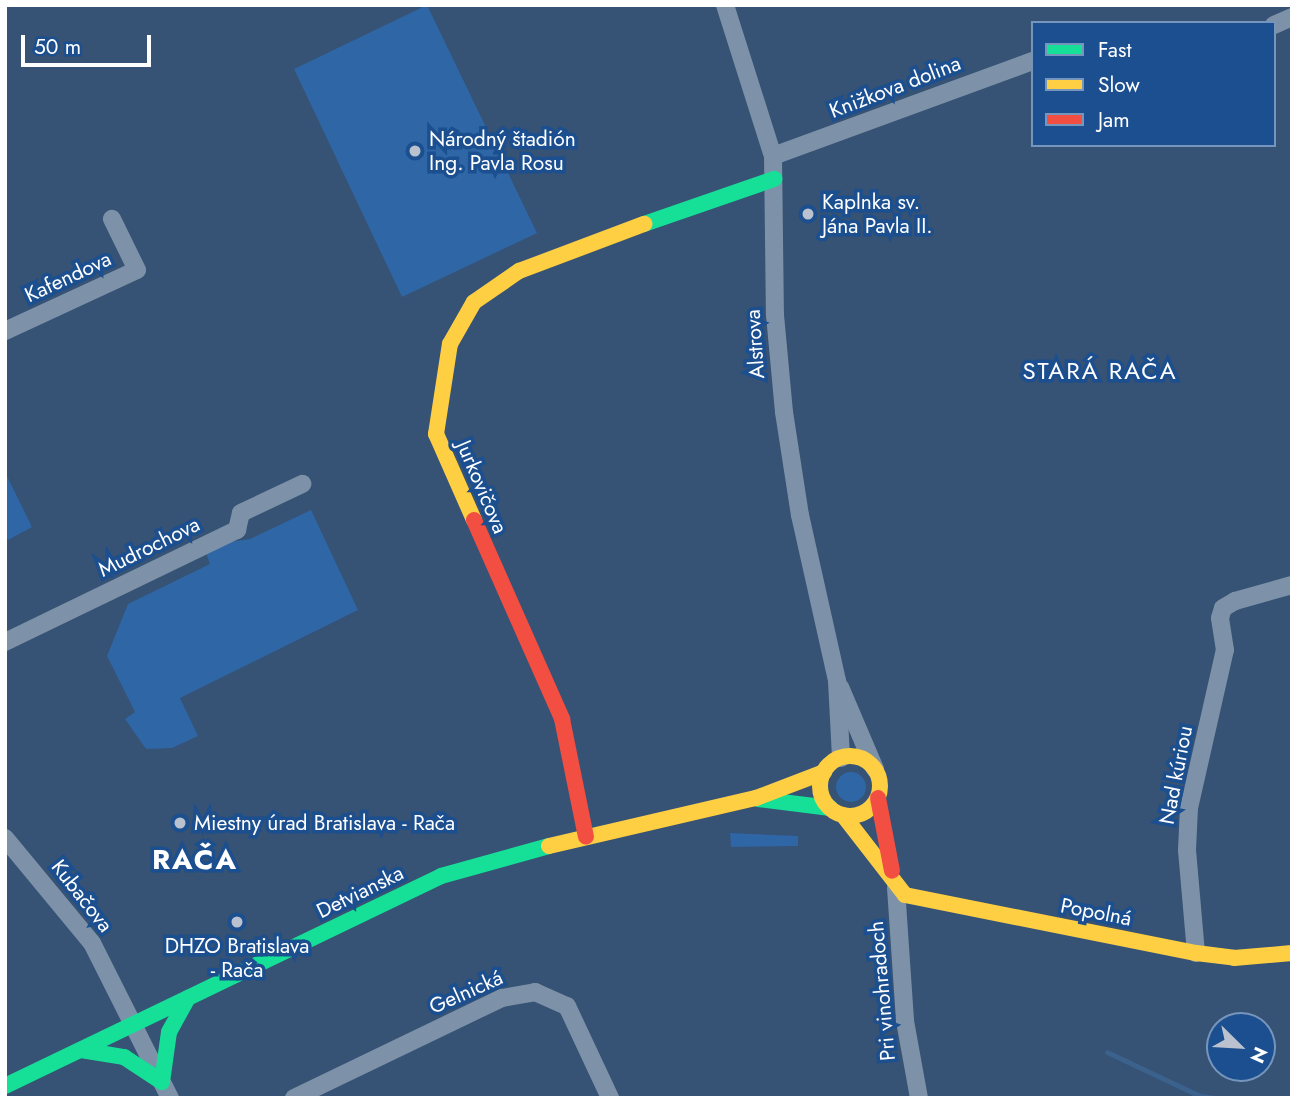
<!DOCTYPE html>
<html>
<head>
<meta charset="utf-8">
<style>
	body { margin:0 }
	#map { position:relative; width:1297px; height:1103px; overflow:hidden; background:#365274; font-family:Jost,sans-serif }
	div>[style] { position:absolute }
	.green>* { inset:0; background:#2f66a5 }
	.round { border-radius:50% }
	.stream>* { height:5px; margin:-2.5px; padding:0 2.5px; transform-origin:2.5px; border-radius:2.5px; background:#3b618d }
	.street>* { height:18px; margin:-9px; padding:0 9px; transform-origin:9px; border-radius:9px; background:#7d92a8 }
	.fast>* { height:16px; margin:-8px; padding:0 8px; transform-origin:8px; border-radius:8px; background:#16e098 }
	.slow>* { height:16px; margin:-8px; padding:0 8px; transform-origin:8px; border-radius:8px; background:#ffcf43 }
	.slow>.ring { margin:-8px; padding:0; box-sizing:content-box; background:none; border:16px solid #ffcf43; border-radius:50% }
	.jam>* { height:16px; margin:-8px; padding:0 8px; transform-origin:8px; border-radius:8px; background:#f24e42 }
	.dots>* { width:19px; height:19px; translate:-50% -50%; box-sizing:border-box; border:4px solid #1b4f8f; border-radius:50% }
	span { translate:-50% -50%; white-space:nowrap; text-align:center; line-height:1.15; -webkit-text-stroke:7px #1b4f8f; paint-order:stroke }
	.street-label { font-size:21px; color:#fff }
	.poi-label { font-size:21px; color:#fff }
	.left { translate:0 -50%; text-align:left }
	.quarter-label { font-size:24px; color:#fff; letter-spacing:2px }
	.district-label { font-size:28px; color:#fff; font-weight:700; letter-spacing:2px }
	.frame { position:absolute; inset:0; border:7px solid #fff; pointer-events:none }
	.legend { position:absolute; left:1031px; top:21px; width:245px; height:126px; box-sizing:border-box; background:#1b4f8f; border:2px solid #7695bc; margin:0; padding:9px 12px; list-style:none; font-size:21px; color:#fff }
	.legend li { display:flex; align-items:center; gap:14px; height:35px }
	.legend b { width:35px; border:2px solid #7695bc }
	.north { position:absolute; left:1206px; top:1012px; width:70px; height:70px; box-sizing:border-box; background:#1b4f8f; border:2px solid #7695bc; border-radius:50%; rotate:114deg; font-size:19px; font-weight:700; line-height:28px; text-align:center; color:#fff }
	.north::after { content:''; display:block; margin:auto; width:24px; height:32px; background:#b9c2ce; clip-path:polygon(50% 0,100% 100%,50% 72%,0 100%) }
	.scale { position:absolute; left:21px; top:35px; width:130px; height:32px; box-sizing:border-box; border:4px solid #fff; border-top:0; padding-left:9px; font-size:21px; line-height:24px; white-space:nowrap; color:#fff; -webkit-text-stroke:5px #1b4f8f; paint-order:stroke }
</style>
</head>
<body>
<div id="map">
	<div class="green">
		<i style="clip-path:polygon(427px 5px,537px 233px,402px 297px,294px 69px)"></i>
		<i style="clip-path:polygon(5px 472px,32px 527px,8px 540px,5px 535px)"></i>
		<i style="clip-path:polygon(311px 510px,358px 610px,180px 698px,198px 736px,172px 748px,146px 749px,125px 719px,135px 712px,107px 656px,128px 604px,210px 564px,206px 553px,229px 542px,250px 539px)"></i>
		<i class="round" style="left:836px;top:772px;width:30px;height:30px"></i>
		<i style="clip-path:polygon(730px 833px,798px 836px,798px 846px,731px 847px)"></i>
	</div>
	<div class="stream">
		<i style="left:1107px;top:1052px;width:103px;rotate:25.3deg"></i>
		<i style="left:1200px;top:1096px;width:16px;rotate:7deg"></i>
	</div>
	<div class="street">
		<i style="left:725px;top:5px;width:158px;rotate:72.4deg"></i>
		<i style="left:773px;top:156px;width:159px;rotate:89.3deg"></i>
		<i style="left:775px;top:315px;width:97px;rotate:84.7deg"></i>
		<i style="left:784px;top:412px;width:104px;rotate:81.2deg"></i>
		<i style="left:800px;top:515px;width:170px;rotate:77.4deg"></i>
		<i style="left:837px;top:681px;width:77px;rotate:87deg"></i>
		<i style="left:1274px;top:25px;width:20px;rotate:-24deg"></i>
		<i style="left:773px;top:156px;width:277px;rotate:-20.1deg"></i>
		<i style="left:5px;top:331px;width:145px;rotate:-24.8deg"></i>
		<i style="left:137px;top:270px;width:57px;rotate:-116.1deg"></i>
		<i style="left:5px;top:642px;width:258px;rotate:-25.8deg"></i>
		<i style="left:237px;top:530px;width:17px;rotate:-77deg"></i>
		<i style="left:241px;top:513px;width:68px;rotate:-25.4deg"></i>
		<i style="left:840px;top:687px;width:89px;rotate:66.9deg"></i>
		<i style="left:5px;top:838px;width:136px;rotate:50.4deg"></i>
		<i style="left:92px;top:943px;width:174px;rotate:63.3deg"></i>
		<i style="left:896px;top:888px;width:133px;rotate:86.1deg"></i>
		<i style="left:905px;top:1021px;width:78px;rotate:79.7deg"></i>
		<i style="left:1196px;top:953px;width:103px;rotate:-95deg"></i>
		<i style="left:1187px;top:850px;width:42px;rotate:-87.3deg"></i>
		<i style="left:1189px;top:808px;width:162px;rotate:-77.2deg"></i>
		<i style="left:1225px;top:650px;width:32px;rotate:-99deg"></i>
		<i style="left:1220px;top:618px;width:10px;rotate:-73deg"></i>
		<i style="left:1223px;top:608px;width:14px;rotate:-30deg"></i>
		<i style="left:1235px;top:601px;width:59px;rotate:-15.7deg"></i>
		<i style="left:294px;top:1098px;width:231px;rotate:-25.7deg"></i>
		<i style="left:502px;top:998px;width:34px;rotate:-10deg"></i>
		<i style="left:535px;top:992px;width:35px;rotate:24deg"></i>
		<i style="left:567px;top:1006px;width:102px;rotate:64.9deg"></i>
	</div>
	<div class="fast">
		<i style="left:644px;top:224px;width:138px;rotate:-19.1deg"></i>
		<i style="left:758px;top:799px;width:73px;rotate:7.1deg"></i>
		<i style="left:81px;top:1050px;width:44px;rotate:9.2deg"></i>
		<i style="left:124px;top:1057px;width:45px;rotate:33.3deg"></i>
		<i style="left:162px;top:1082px;width:50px;rotate:-82deg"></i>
		<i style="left:169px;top:1032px;width:39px;rotate:-61deg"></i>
		<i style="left:5px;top:1086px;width:484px;rotate:-25.7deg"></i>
		<i style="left:441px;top:876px;width:112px;rotate:-15.5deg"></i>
	</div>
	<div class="slow">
		<i style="left:474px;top:520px;width:94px;rotate:-113.8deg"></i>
		<i style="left:436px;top:434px;width:91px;rotate:-81.2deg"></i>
		<i style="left:450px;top:344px;width:48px;rotate:-60.3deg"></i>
		<i style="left:474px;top:302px;width:55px;rotate:-34.6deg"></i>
		<i style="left:519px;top:271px;width:134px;rotate:-20.6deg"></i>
		<i class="ring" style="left:820px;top:756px;width:44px;height:44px"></i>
		<i style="left:843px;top:815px;width:101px;rotate:52.2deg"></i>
		<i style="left:905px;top:895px;width:297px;rotate:11.3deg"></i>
		<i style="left:1196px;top:953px;width:38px;rotate:7deg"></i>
		<i style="left:1234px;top:958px;width:58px;rotate:-4.9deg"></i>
		<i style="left:549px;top:846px;width:212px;rotate:-13.1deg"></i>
		<i style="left:756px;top:798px;width:73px;rotate:-20.9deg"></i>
	</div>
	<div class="jam">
		<i style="left:474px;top:520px;width:218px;rotate:66.1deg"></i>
		<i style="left:562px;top:719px;width:120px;rotate:78.5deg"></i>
		<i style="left:878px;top:798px;width:74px;rotate:79.1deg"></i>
	</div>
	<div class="dots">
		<i style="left:415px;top:151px;background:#b9c2ce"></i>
		<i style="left:808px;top:214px;background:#b9c2ce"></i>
		<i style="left:180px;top:823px;background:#b9c2ce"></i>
		<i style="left:237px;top:922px;background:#b9c2ce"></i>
	</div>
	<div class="street-label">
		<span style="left:895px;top:87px;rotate:-21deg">Knižkova dolina</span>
		<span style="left:68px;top:277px;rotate:-25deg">Kafendova</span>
		<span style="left:755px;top:344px;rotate:-94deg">Alstrova</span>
		<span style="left:482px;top:487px;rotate:67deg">Jurkovičova</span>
		<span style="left:149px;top:547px;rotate:-26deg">Mudrochova</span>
		<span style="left:1176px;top:775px;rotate:-79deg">Nad kúriou</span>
		<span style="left:360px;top:892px;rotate:-26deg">Detvianska</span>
		<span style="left:82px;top:896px;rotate:52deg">Kubačova</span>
		<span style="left:1096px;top:912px;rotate:11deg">Popolná</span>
		<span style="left:882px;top:991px;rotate:-95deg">Pri vinohradoch</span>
		<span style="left:466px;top:992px;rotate:-24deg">Gelnická</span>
	</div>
	<div class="poi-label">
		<span class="left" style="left:429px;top:151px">Národný štadión<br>Ing. Pavla Rosu</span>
		<span class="left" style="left:822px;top:214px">Kaplnka sv.<br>Jána Pavla II.</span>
		<span class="left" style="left:194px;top:823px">Miestny úrad Bratislava - Rača</span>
		<span style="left:237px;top:958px">DHZO Bratislava<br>- Rača</span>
	</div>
	<div class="quarter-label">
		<span style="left:1100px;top:371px">STARÁ RAČA</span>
	</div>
	<div class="district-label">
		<span style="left:195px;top:860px">RAČA</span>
	</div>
	<div class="frame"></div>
	<ul class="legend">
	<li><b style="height:9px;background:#16e098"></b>Fast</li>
	<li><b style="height:9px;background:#ffcf43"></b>Slow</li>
	<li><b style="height:9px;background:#f24e42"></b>Jam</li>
	</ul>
	<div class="north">N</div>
	<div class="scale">50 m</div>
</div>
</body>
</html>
